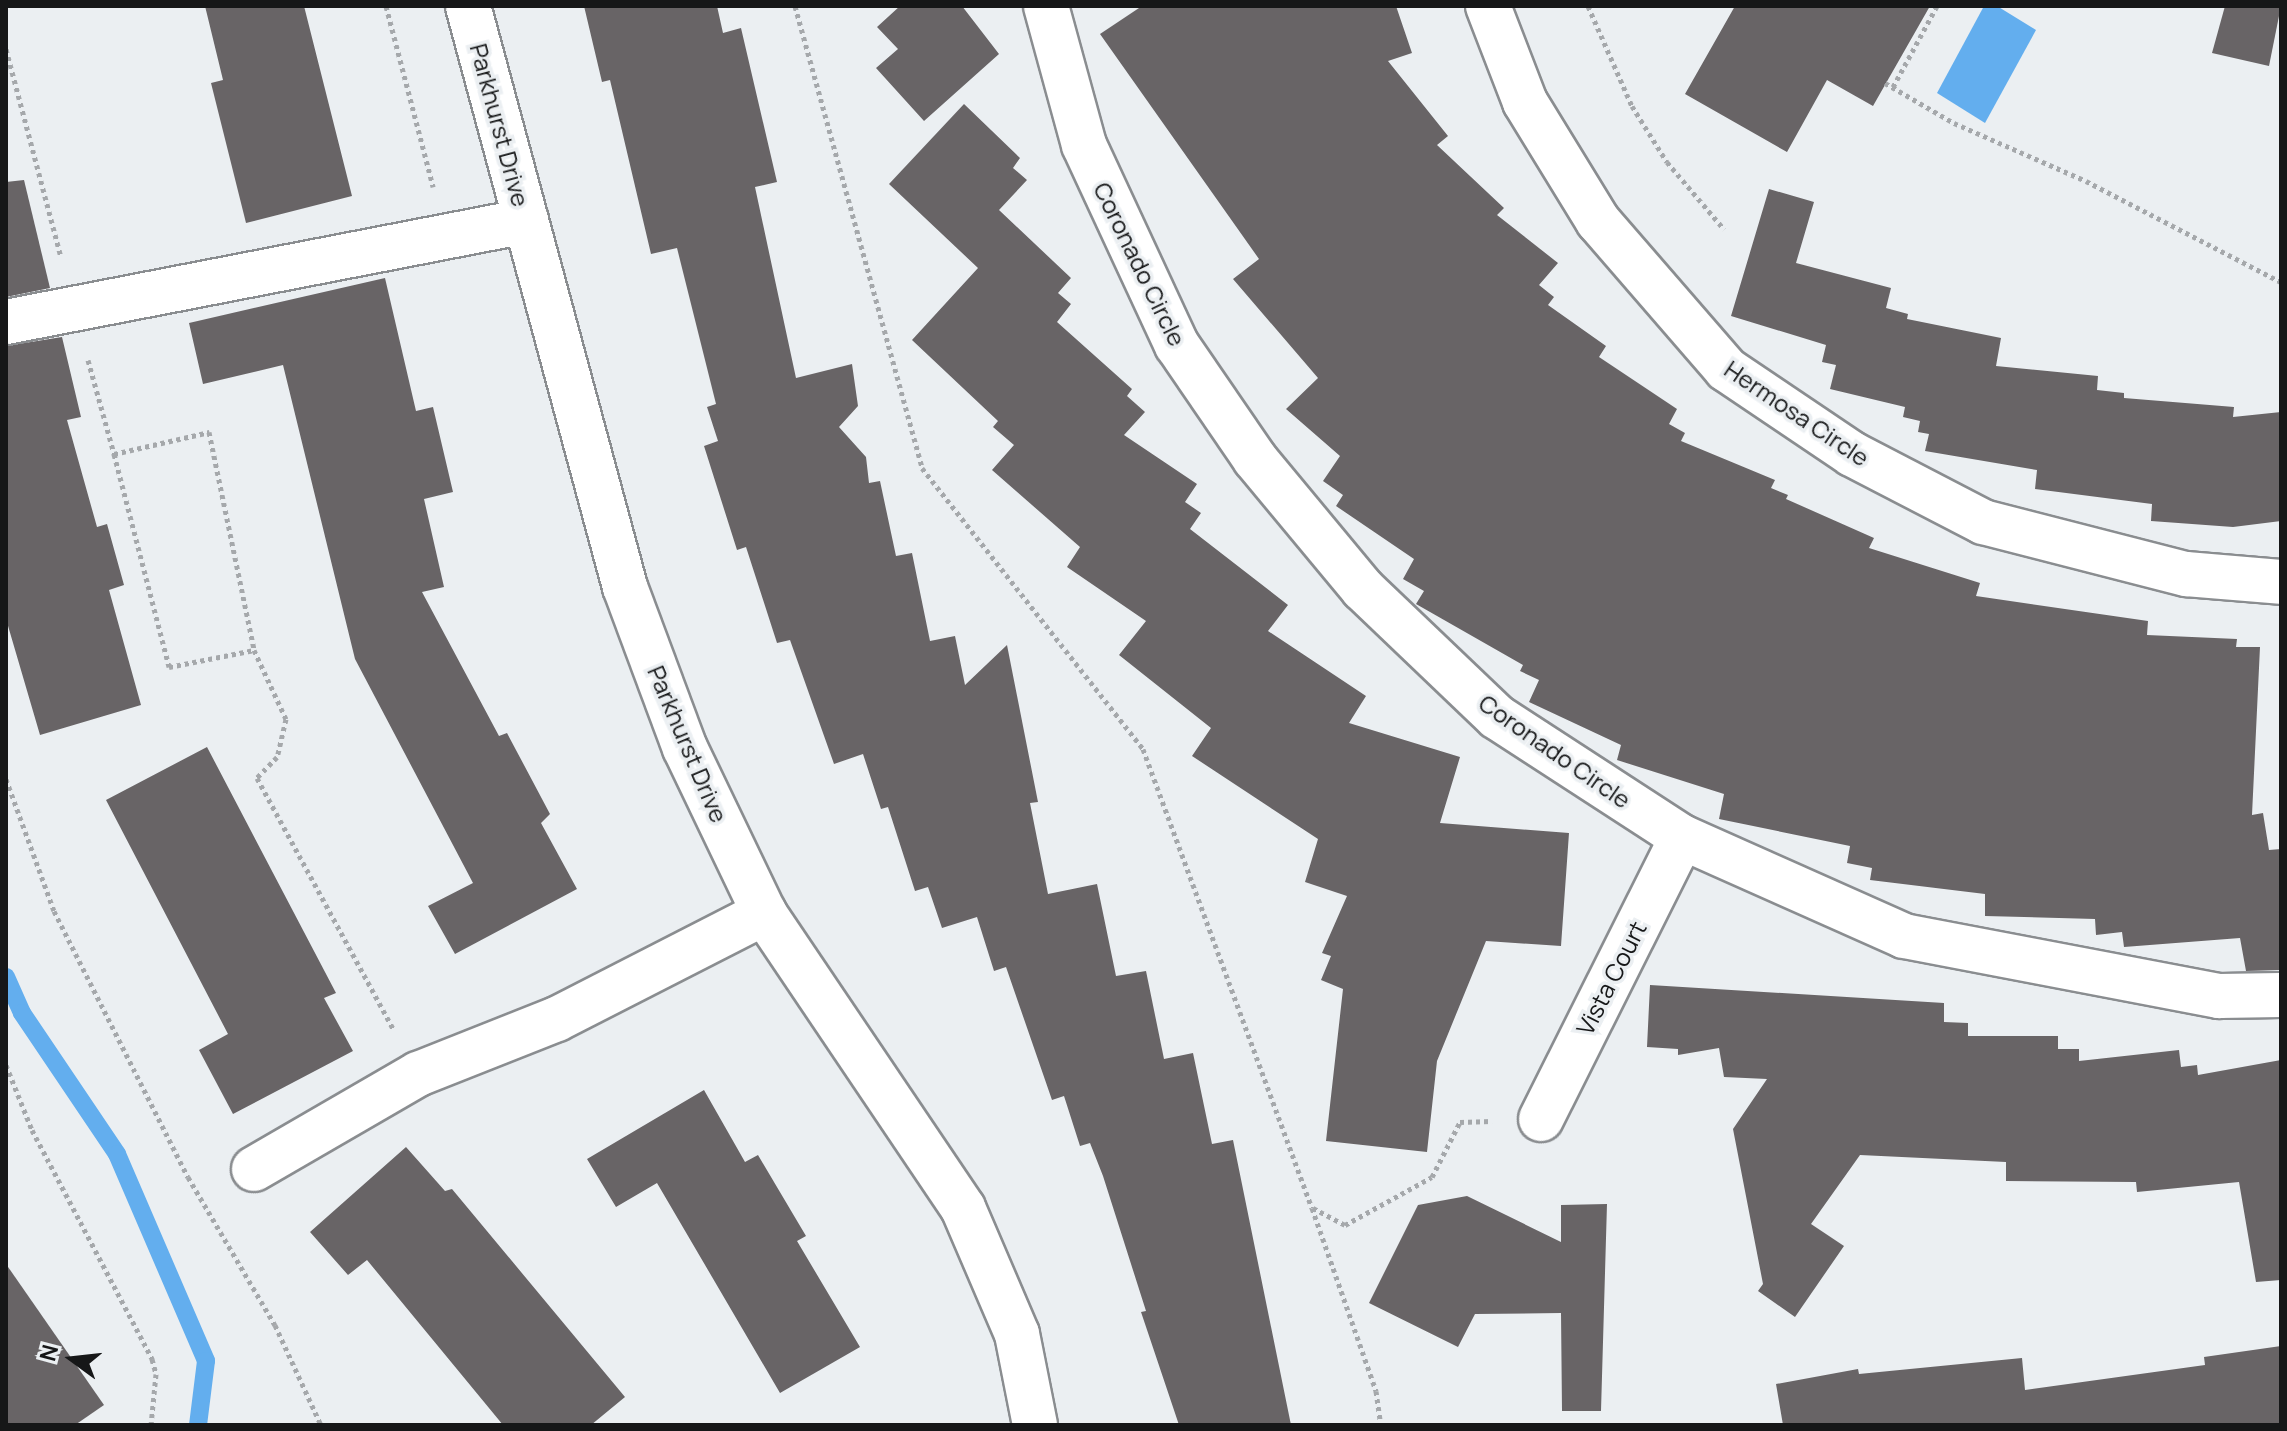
<!DOCTYPE html>
<html>
<head>
<meta charset="utf-8">
<style>
	body { margin:0 }
	#map { position:relative; width:2287px; height:1431px; overflow:hidden; background:#ebeff2; font-family:Manrope,sans-serif }
	div>[style] { position:absolute }
	.water>* { inset:0; background:#63aeee }
	.stream>* { height:18px; margin:-9px; padding:0 9px; transform-origin:9px; border-radius:9px; background:#63aeee }
	.building>* { inset:0; background:#686466 }
	.path>* { height:5px; margin-top:-2.5px; transform-origin:0; background:repeating-linear-gradient(90deg,#a5a8ab 0 4px,transparent 0 8px) }
	.roads { filter:drop-shadow(2px 0 #8a8d90) drop-shadow(-2px 0 #8a8d90) drop-shadow(0 2px #8a8d90) drop-shadow(0 -2px #8a8d90) }
	.minor>* { height:44px; margin:-22px; padding:0 22px; transform-origin:22px; border-radius:22px; background:#fff }
	span { translate:-50% -50%; white-space:nowrap; text-align:center; line-height:1.15; -webkit-text-stroke:7px #ebeff2; paint-order:stroke }
	.street-label { font-size:24px; color:#161718 }
	.frame { position:absolute; inset:0; border:8px solid #161718; pointer-events:none }
	.north { position:absolute; left:32px; top:1319px; width:80px; height:80px; -webkit-text-stroke:6px #ebeff2; paint-order:stroke; rotate:285deg; font-size:22px; font-weight:700; line-height:32px; text-align:center; color:#161718 }
	.north::after { content:''; display:block; margin:auto; width:28px; height:36px; background:#161718; clip-path:polygon(50% 0,100% 100%,50% 72%,0 100%) }
</style>
</head>
<body>
<div id="map">
	<div class="water">
		<i style="clip-path:polygon(1984px 6px,1997px 6px,2036px 30px,1985px 123px,1937px 93px)"></i>
	</div>
	<div class="stream">
		<i style="left:6px;top:977px;width:39px;rotate:66deg"></i>
		<i style="left:22px;top:1013px;width:170px;rotate:56deg"></i>
		<i style="left:117px;top:1154px;width:225px;rotate:66.7deg"></i>
		<i style="left:206px;top:1361px;width:64px;rotate:97.1deg"></i>
	</div>
	<div class="building">
		<i style="clip-path:polygon(205px 6px,304px 6px,352px 196px,246px 223px,211px 83px,223px 80px)"></i>
		<i style="clip-path:polygon(584px 6px,717px 6px,723px 33px,741px 28px,777px 182px,755px 187px,796px 378px,852px 364px,858px 406px,839px 427px,866px 457px,869px 483px,880px 481px,896px 556px,912px 553px,930px 641px,955px 636px,965px 685px,1007px 645px,1038px 802px,1030px 803px,1048px 894px,1097px 884px,1116px 976px,1146px 971px,1164px 1059px,1193px 1053px,1212px 1144px,1233px 1140px,1291px 1425px,1179px 1425px,1141px 1312px,1146px 1311px,1103px 1176px,1090px 1143px,1080px 1146px,1064px 1096px,1052px 1100px,1006px 967px,994px 971px,977px 917px,942px 928px,928px 887px,915px 891px,888px 807px,881px 809px,863px 754px,834px 764px,790px 640px,777px 643px,746px 547px,737px 550px,704px 446px,718px 441px,707px 407px,716px 404px,677px 248px,651px 254px,610px 80px,602px 82px)"></i>
		<i style="clip-path:polygon(900px 6px,962px 6px,999px 54px,924px 121px,876px 68px,898px 49px,877px 27px)"></i>
		<i style="clip-path:polygon(1142px 6px,1396px 6px,1412px 53px,1388px 61px,1448px 136px,1437px 145px,1504px 208px,1497px 215px,1558px 263px,1539px 285px,1554px 297px,1548px 305px,1606px 346px,1599px 357px,1677px 409px,1669px 424px,1685px 433px,1681px 441px,1775px 480px,1771px 488px,1788px 495px,1786px 499px,1874px 538px,1869px 548px,1980px 583px,1976px 596px,2148px 621px,2147px 635px,2237px 639px,2236px 647px,2260px 647px,2252px 815px,2263px 813px,2269px 850px,2281px 849px,2281px 970px,2246px 971px,2240px 938px,2124px 947px,2122px 932px,2096px 935px,2095px 919px,1985px 916px,1985px 894px,1870px 880px,1872px 868px,1847px 863px,1850px 846px,1719px 819px,1724px 794px,1617px 760px,1621px 745px,1529px 702px,1539px 680px,1520px 671px,1523px 665px,1416px 604px,1424px 591px,1403px 579px,1414px 559px,1336px 506px,1343px 495px,1323px 481px,1340px 456px,1286px 409px,1318px 378px,1233px 279px,1259px 259px,1100px 34px)"></i>
		<i style="clip-path:polygon(1735px 6px,1930px 6px,1873px 106px,1827px 80px,1787px 152px,1685px 94px)"></i>
		<i style="clip-path:polygon(2225px 6px,2281px 6px,2269px 66px,2212px 53px)"></i>
		<i style="clip-path:polygon(964px 104px,1020px 158px,1013px 168px,1027px 180px,999px 210px,1071px 278px,1058px 293px,1071px 304px,1057px 322px,1132px 389px,1127px 396px,1145px 412px,1124px 435px,1197px 484px,1185px 502px,1201px 513px,1190px 529px,1288px 605px,1268px 631px,1366px 696px,1349px 723px,1460px 757px,1440px 823px,1569px 833px,1561px 946px,1486px 941px,1437px 1061px,1427px 1152px,1326px 1141px,1343px 989px,1321px 980px,1331px 956px,1322px 953px,1347px 896px,1305px 882px,1318px 839px,1192px 756px,1211px 728px,1119px 655px,1146px 621px,1067px 567px,1080px 547px,992px 470px,1014px 445px,993px 427px,998px 421px,912px 340px,978px 268px,889px 184px)"></i>
		<i style="clip-path:polygon(24px 180px,50px 288px,6px 297px,6px 182px)"></i>
		<i style="clip-path:polygon(1769px 189px,1814px 202px,1796px 263px,1891px 288px,1886px 308px,1908px 314px,1907px 319px,2001px 338px,1996px 366px,2098px 376px,2097px 390px,2124px 393px,2124px 398px,2234px 407px,2233px 417px,2281px 412px,2281px 521px,2233px 527px,2151px 521px,2152px 504px,2035px 489px,2037px 470px,1925px 451px,1929px 434px,1918px 432px,1920px 421px,1903px 417px,1905px 407px,1830px 389px,1836px 365px,1822px 362px,1826px 345px,1731px 316px)"></i>
		<i style="clip-path:polygon(385px 278px,416px 411px,433px 407px,453px 492px,424px 499px,444px 587px,422px 592px,499px 736px,507px 733px,550px 814px,541px 823px,577px 889px,455px 954px,428px 906px,473px 883px,355px 659px,283px 365px,203px 384px,189px 323px)"></i>
		<i style="clip-path:polygon(62px 337px,81px 417px,67px 420px,97px 527px,107px 524px,124px 585px,109px 590px,141px 705px,40px 735px,6px 619px,6px 346px)"></i>
		<i style="clip-path:polygon(207px 747px,336px 993px,324px 998px,353px 1051px,233px 1114px,199px 1050px,228px 1034px,106px 800px)"></i>
		<i style="clip-path:polygon(1650px 985px,1944px 1003px,1944px 1022px,1968px 1023px,1968px 1036px,2058px 1036px,2058px 1049px,2079px 1049px,2079px 1061px,2179px 1050px,2181px 1067px,2197px 1065px,2198px 1075px,2281px 1060px,2281px 1280px,2256px 1282px,2239px 1182px,2137px 1192px,2136px 1182px,2006px 1181px,2006px 1162px,1860px 1155px,1811px 1224px,1844px 1246px,1795px 1317px,1758px 1291px,1763px 1284px,1733px 1129px,1767px 1079px,1724px 1077px,1719px 1048px,1678px 1055px,1678px 1049px,1647px 1047px)"></i>
		<i style="clip-path:polygon(704px 1090px,745px 1162px,758px 1155px,806px 1236px,797px 1241px,860px 1347px,780px 1393px,657px 1183px,616px 1207px,587px 1159px)"></i>
		<i style="clip-path:polygon(406px 1147px,445px 1191px,452px 1189px,625px 1397px,591px 1425px,503px 1425px,367px 1260px,348px 1275px,310px 1232px)"></i>
		<i style="clip-path:polygon(1467px 1196px,1561px 1242px,1561px 1205px,1607px 1204px,1601px 1411px,1562px 1411px,1561px 1313px,1475px 1314px,1458px 1347px,1369px 1303px,1418px 1205px)"></i>
		<i style="clip-path:polygon(6px 1264px,104px 1405px,75px 1425px,6px 1425px)"></i>
		<i style="clip-path:polygon(2281px 1346px,2281px 1425px,1783px 1425px,1776px 1384px,1858px 1369px,1859px 1374px,2022px 1358px,2025px 1390px,2205px 1365px,2204px 1357px)"></i>
	</div>
	<div class="path">
		<i style="left:386px;top:6px;width:187px;rotate:75.4deg"></i>
		<i style="left:795px;top:6px;width:479px;rotate:74.6deg"></i>
		<i style="left:922px;top:468px;width:357px;rotate:51.8deg"></i>
		<i style="left:1143px;top:749px;width:489px;rotate:69.8deg"></i>
		<i style="left:1312px;top:1208px;width:194px;rotate:70.7deg"></i>
		<i style="left:1376px;top:1391px;width:34px;rotate:82deg"></i>
		<i style="left:1588px;top:6px;width:109px;rotate:66.3deg"></i>
		<i style="left:1632px;top:106px;width:66px;rotate:58deg"></i>
		<i style="left:1667px;top:162px;width:88px;rotate:49.6deg"></i>
		<i style="left:6px;top:49px;width:215px;rotate:75.2deg"></i>
		<i style="left:1885px;top:83px;width:80px;rotate:30.1deg"></i>
		<i style="left:1954px;top:123px;width:144px;rotate:23.7deg"></i>
		<i style="left:2086px;top:181px;width:220px;rotate:27.4deg"></i>
		<i style="left:1893px;top:87px;width:92px;rotate:-61.5deg"></i>
		<i style="left:88px;top:360px;width:98px;rotate:74.5deg"></i>
		<i style="left:114px;top:454px;width:98px;rotate:-13deg"></i>
		<i style="left:209px;top:432px;width:223px;rotate:78.3deg"></i>
		<i style="left:254px;top:650px;width:76px;rotate:65.1deg"></i>
		<i style="left:286px;top:719px;width:39px;rotate:103deg"></i>
		<i style="left:277px;top:757px;width:29px;rotate:134deg"></i>
		<i style="left:257px;top:778px;width:285px;rotate:61.5deg"></i>
		<i style="left:114px;top:454px;width:220px;rotate:75.5deg"></i>
		<i style="left:169px;top:667px;width:87px;rotate:-11.3deg"></i>
		<i style="left:6px;top:779px;width:140px;rotate:70deg"></i>
		<i style="left:54px;top:911px;width:298px;rotate:63.3deg"></i>
		<i style="left:188px;top:1177px;width:172px;rotate:59.6deg"></i>
		<i style="left:275px;top:1325px;width:110px;rotate:65.3deg"></i>
		<i style="left:6px;top:1065px;width:70px;rotate:68.2deg"></i>
		<i style="left:32px;top:1130px;width:259px;rotate:62.3deg"></i>
		<i style="left:152px;top:1359px;width:16px;rotate:75deg"></i>
		<i style="left:156px;top:1374px;width:51px;rotate:95.6deg"></i>
		<i style="left:1313px;top:1208px;width:36px;rotate:28deg"></i>
		<i style="left:1345px;top:1225px;width:99px;rotate:-28.9deg"></i>
		<i style="left:1432px;top:1177px;width:62px;rotate:-63deg"></i>
		<i style="left:1460px;top:1122px;width:32px;rotate:-2deg"></i>
	</div>
	<div class="roads">
		<div class="minor">
			<i style="left:468px;top:6px;width:602px;rotate:74.88deg"></i>
			<i style="left:625px;top:587px;width:172px;rotate:69.6deg"></i>
			<i style="left:685px;top:748px;width:183px;rotate:64.4deg"></i>
			<i style="left:764px;top:913px;width:356px;rotate:56deg"></i>
			<i style="left:963px;top:1208px;width:137px;rotate:66.8deg"></i>
			<i style="left:1017px;top:1334px;width:93px;rotate:78.8deg"></i>
			<i style="left:1046px;top:6px;width:144px;rotate:74.7deg"></i>
			<i style="left:1084px;top:145px;width:221px;rotate:65.1deg"></i>
			<i style="left:1177px;top:345px;width:138px;rotate:55.6deg"></i>
			<i style="left:1255px;top:459px;width:169px;rotate:50.3deg"></i>
			<i style="left:1363px;top:589px;width:185px;rotate:43.7deg"></i>
			<i style="left:1497px;top:717px;width:221px;rotate:33deg"></i>
			<i style="left:1682px;top:837px;width:243px;rotate:24deg"></i>
			<i style="left:1904px;top:936px;width:321px;rotate:10.8deg"></i>
			<i style="left:2219px;top:996px;width:62px;rotate:-0.9deg"></i>
			<i style="left:1488px;top:6px;width:103px;rotate:68.9deg"></i>
			<i style="left:1525px;top:102px;width:140px;rotate:58.5deg"></i>
			<i style="left:1598px;top:221px;width:196px;rotate:49.1deg"></i>
			<i style="left:1726px;top:369px;width:152px;rotate:34deg"></i>
			<i style="left:1852px;top:454px;width:148px;rotate:27.4deg"></i>
			<i style="left:1983px;top:522px;width:210px;rotate:14.4deg"></i>
			<i style="left:2186px;top:574px;width:95px;rotate:4.8deg"></i>
			<i style="left:6px;top:322px;width:530px;rotate:-10.99deg"></i>
			<i style="left:1541px;top:1119px;width:315px;rotate:-63.4deg"></i>
			<i style="left:254px;top:1169px;width:190px;rotate:-30.1deg"></i>
			<i style="left:418px;top:1074px;width:149px;rotate:-21.6deg"></i>
			<i style="left:557px;top:1019px;width:233px;rotate:-27.1deg"></i>
		</div>
	</div>
	<div class="street-label">
		<span style="left:500px;top:125px;rotate:75deg">Parkhurst Drive</span>
		<span style="left:1140px;top:264px;rotate:64deg">Coronado Circle</span>
		<span style="left:1797px;top:413px;rotate:34deg">Hermosa Circle</span>
		<span style="left:688px;top:744px;rotate:67deg">Parkhurst Drive</span>
		<span style="left:1555px;top:751px;rotate:35deg">Coronado Circle</span>
		<span style="left:1611px;top:978px;rotate:-63deg">Vista Court</span>
	</div>
	<div class="frame"></div>
	<div class="north">N</div>
</div>
</body>
</html>
